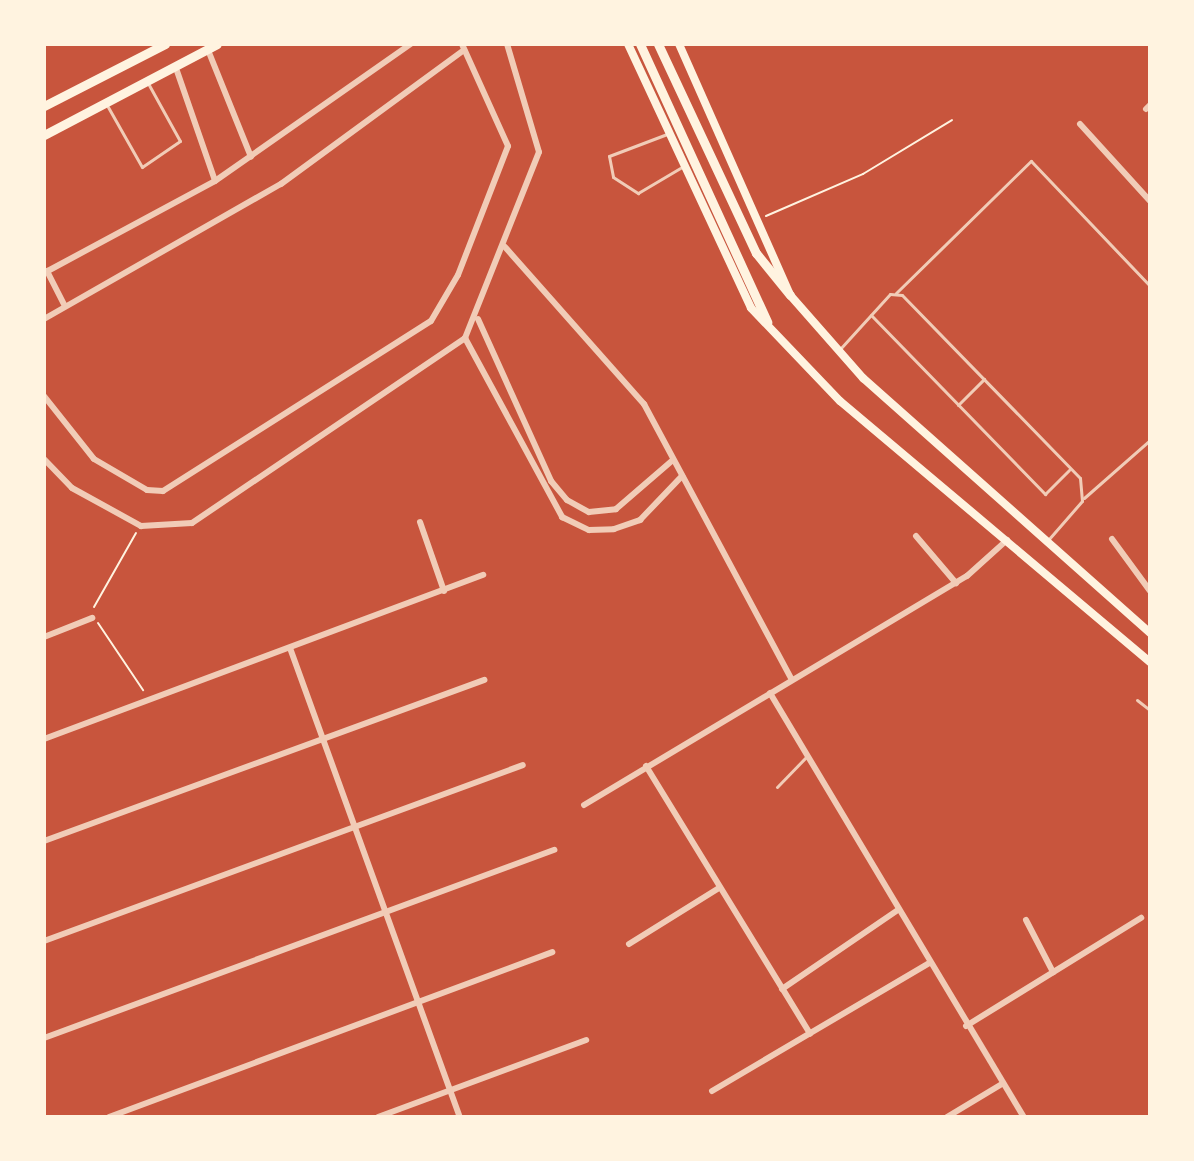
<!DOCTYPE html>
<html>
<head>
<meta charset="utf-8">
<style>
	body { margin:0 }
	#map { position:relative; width:1194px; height:1161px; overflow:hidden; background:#c8553d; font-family:"Nunito Sans",sans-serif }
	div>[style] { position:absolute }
	.path>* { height:2px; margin:-1px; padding:0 1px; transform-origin:1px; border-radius:1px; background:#fff3e0 }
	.service>* { height:3px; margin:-1.5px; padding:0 1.5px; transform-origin:1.5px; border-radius:1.5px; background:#f1ccb7 }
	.minor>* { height:6px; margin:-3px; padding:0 3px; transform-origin:3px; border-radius:3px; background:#f1ccb7 }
	.secondary>* { height:8px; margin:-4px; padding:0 4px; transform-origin:4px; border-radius:4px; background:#fff3e0 }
	.primary>* { height:9px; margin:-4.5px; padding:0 4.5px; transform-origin:4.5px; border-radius:4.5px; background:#fff3e0 }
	span { translate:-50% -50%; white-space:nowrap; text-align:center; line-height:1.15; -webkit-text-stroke:6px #fff3e0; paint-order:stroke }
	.frame { position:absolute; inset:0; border:46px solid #fff3e0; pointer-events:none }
</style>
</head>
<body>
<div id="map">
	<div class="path">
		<i style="left:766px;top:216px;width:106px;rotate:-23.4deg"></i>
		<i style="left:863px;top:174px;width:104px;rotate:-31.2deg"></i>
		<i style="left:94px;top:607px;width:85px;rotate:-60.4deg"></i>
		<i style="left:98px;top:623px;width:81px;rotate:56.1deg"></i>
	</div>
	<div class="service">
		<i style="left:108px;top:107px;width:69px;rotate:60.5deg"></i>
		<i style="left:142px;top:167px;width:46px;rotate:-34.4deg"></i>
		<i style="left:180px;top:141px;width:64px;rotate:-119deg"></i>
		<i style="left:667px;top:134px;width:62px;rotate:159.2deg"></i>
		<i style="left:609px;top:156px;width:21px;rotate:79deg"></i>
		<i style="left:613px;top:177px;width:30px;rotate:33deg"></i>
		<i style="left:638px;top:193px;width:51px;rotate:-30.6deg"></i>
		<i style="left:896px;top:293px;width:189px;rotate:-44.4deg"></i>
		<i style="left:1031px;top:161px;width:173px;rotate:46.4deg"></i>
		<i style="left:871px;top:315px;width:250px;rotate:45.8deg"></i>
		<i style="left:1045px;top:494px;width:34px;rotate:-45deg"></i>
		<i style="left:840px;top:349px;width:74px;rotate:-47.7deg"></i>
		<i style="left:890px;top:294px;width:12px;rotate:5deg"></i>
		<i style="left:902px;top:295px;width:255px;rotate:45.8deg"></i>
		<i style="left:1080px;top:478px;width:23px;rotate:85deg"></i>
		<i style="left:1082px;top:501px;width:52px;rotate:131.1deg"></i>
		<i style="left:958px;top:405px;width:37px;rotate:-45deg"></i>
		<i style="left:1084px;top:498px;width:88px;rotate:-41.3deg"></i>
		<i style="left:1137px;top:700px;width:16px;rotate:38deg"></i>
		<i style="left:777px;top:787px;width:43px;rotate:-45.9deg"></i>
	</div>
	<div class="minor">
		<i style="left:208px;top:50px;width:115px;rotate:68.1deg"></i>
		<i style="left:177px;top:71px;width:116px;rotate:70.9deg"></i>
		<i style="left:1146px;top:109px;width:6px;rotate:-45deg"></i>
		<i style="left:1080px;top:124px;width:104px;rotate:47.7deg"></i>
		<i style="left:505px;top:247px;width:210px;rotate:48.5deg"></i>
		<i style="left:644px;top:404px;width:311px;rotate:61.8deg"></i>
		<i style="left:47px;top:271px;width:39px;rotate:63deg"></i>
		<i style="left:44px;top:273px;width:194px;rotate:-28.3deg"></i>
		<i style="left:215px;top:181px;width:239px;rotate:-35deg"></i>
		<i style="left:44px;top:319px;width:273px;rotate:-29.7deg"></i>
		<i style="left:281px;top:184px;width:227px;rotate:-36.2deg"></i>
		<i style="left:478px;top:319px;width:178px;rotate:65.7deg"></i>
		<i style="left:551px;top:481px;width:25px;rotate:50deg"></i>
		<i style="left:567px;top:500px;width:25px;rotate:29deg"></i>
		<i style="left:589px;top:512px;width:27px;rotate:-6deg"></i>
		<i style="left:616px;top:509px;width:75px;rotate:-40.7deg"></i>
		<i style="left:465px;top:338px;width:204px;rotate:61.5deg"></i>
		<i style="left:562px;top:517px;width:30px;rotate:26deg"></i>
		<i style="left:589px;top:530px;width:25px;rotate:-2deg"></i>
		<i style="left:614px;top:529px;width:28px;rotate:-19deg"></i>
		<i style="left:640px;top:520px;width:61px;rotate:-46.3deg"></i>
		<i style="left:44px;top:396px;width:80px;rotate:51.6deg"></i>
		<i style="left:94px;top:459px;width:61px;rotate:30.3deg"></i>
		<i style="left:147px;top:490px;width:16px;rotate:4deg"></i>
		<i style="left:163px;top:491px;width:317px;rotate:-32.4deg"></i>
		<i style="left:431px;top:321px;width:53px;rotate:-59.6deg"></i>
		<i style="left:458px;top:275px;width:138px;rotate:-68.8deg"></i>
		<i style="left:508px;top:146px;width:112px;rotate:-114.3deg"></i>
		<i style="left:44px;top:459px;width:40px;rotate:46deg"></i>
		<i style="left:72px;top:488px;width:79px;rotate:28.8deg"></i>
		<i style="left:141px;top:526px;width:51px;rotate:-3.4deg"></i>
		<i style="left:192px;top:523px;width:330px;rotate:-34.1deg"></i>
		<i style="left:465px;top:338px;width:200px;rotate:-68.3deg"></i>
		<i style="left:539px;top:152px;width:113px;rotate:-106.5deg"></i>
		<i style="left:420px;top:522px;width:73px;rotate:70.8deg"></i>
		<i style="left:916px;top:536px;width:62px;rotate:49.6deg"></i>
		<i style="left:1112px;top:539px;width:64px;rotate:53.8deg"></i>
		<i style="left:44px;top:637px;width:52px;rotate:-21.6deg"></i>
		<i style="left:290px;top:648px;width:499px;rotate:70.1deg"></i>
		<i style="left:770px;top:693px;width:494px;rotate:59.1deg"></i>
		<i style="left:44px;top:739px;width:469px;rotate:-20.5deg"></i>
		<i style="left:646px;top:766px;width:314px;rotate:58.5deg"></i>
		<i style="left:584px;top:805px;width:446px;rotate:-30.9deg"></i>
		<i style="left:967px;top:576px;width:54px;rotate:-42deg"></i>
		<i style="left:44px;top:841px;width:469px;rotate:-20.1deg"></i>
		<i style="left:1026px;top:920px;width:59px;rotate:62.6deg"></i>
		<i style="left:44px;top:941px;width:510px;rotate:-20.17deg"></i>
		<i style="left:629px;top:944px;width:106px;rotate:-31.9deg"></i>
		<i style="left:782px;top:989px;width:140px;rotate:-34.3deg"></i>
		<i style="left:966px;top:1026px;width:206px;rotate:-31.7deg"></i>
		<i style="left:44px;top:1038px;width:544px;rotate:-20.24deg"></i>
		<i style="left:712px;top:1091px;width:252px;rotate:-30.5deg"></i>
		<i style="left:109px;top:1117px;width:473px;rotate:-20.4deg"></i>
		<i style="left:378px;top:1117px;width:222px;rotate:-20.3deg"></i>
		<i style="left:947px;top:1117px;width:64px;rotate:-31deg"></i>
	</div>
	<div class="secondary">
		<i style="left:628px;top:44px;width:291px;rotate:65deg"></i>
		<i style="left:751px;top:308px;width:129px;rotate:46.3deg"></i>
		<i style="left:840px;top:401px;width:405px;rotate:40.1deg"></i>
		<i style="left:679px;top:44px;width:274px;rotate:66.1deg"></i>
		<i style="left:790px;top:295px;width:111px;rotate:48.7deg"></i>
		<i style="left:863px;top:378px;width:384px;rotate:41.6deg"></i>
	</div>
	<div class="primary">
		<i style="left:640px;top:44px;width:306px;rotate:65.4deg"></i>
		<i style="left:658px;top:44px;width:231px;rotate:64.9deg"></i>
		<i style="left:756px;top:253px;width:54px;rotate:51deg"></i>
		<i style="left:44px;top:106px;width:136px;rotate:-27.1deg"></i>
		<i style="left:44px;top:135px;width:195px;rotate:-27.7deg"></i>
	</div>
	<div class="frame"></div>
</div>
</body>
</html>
